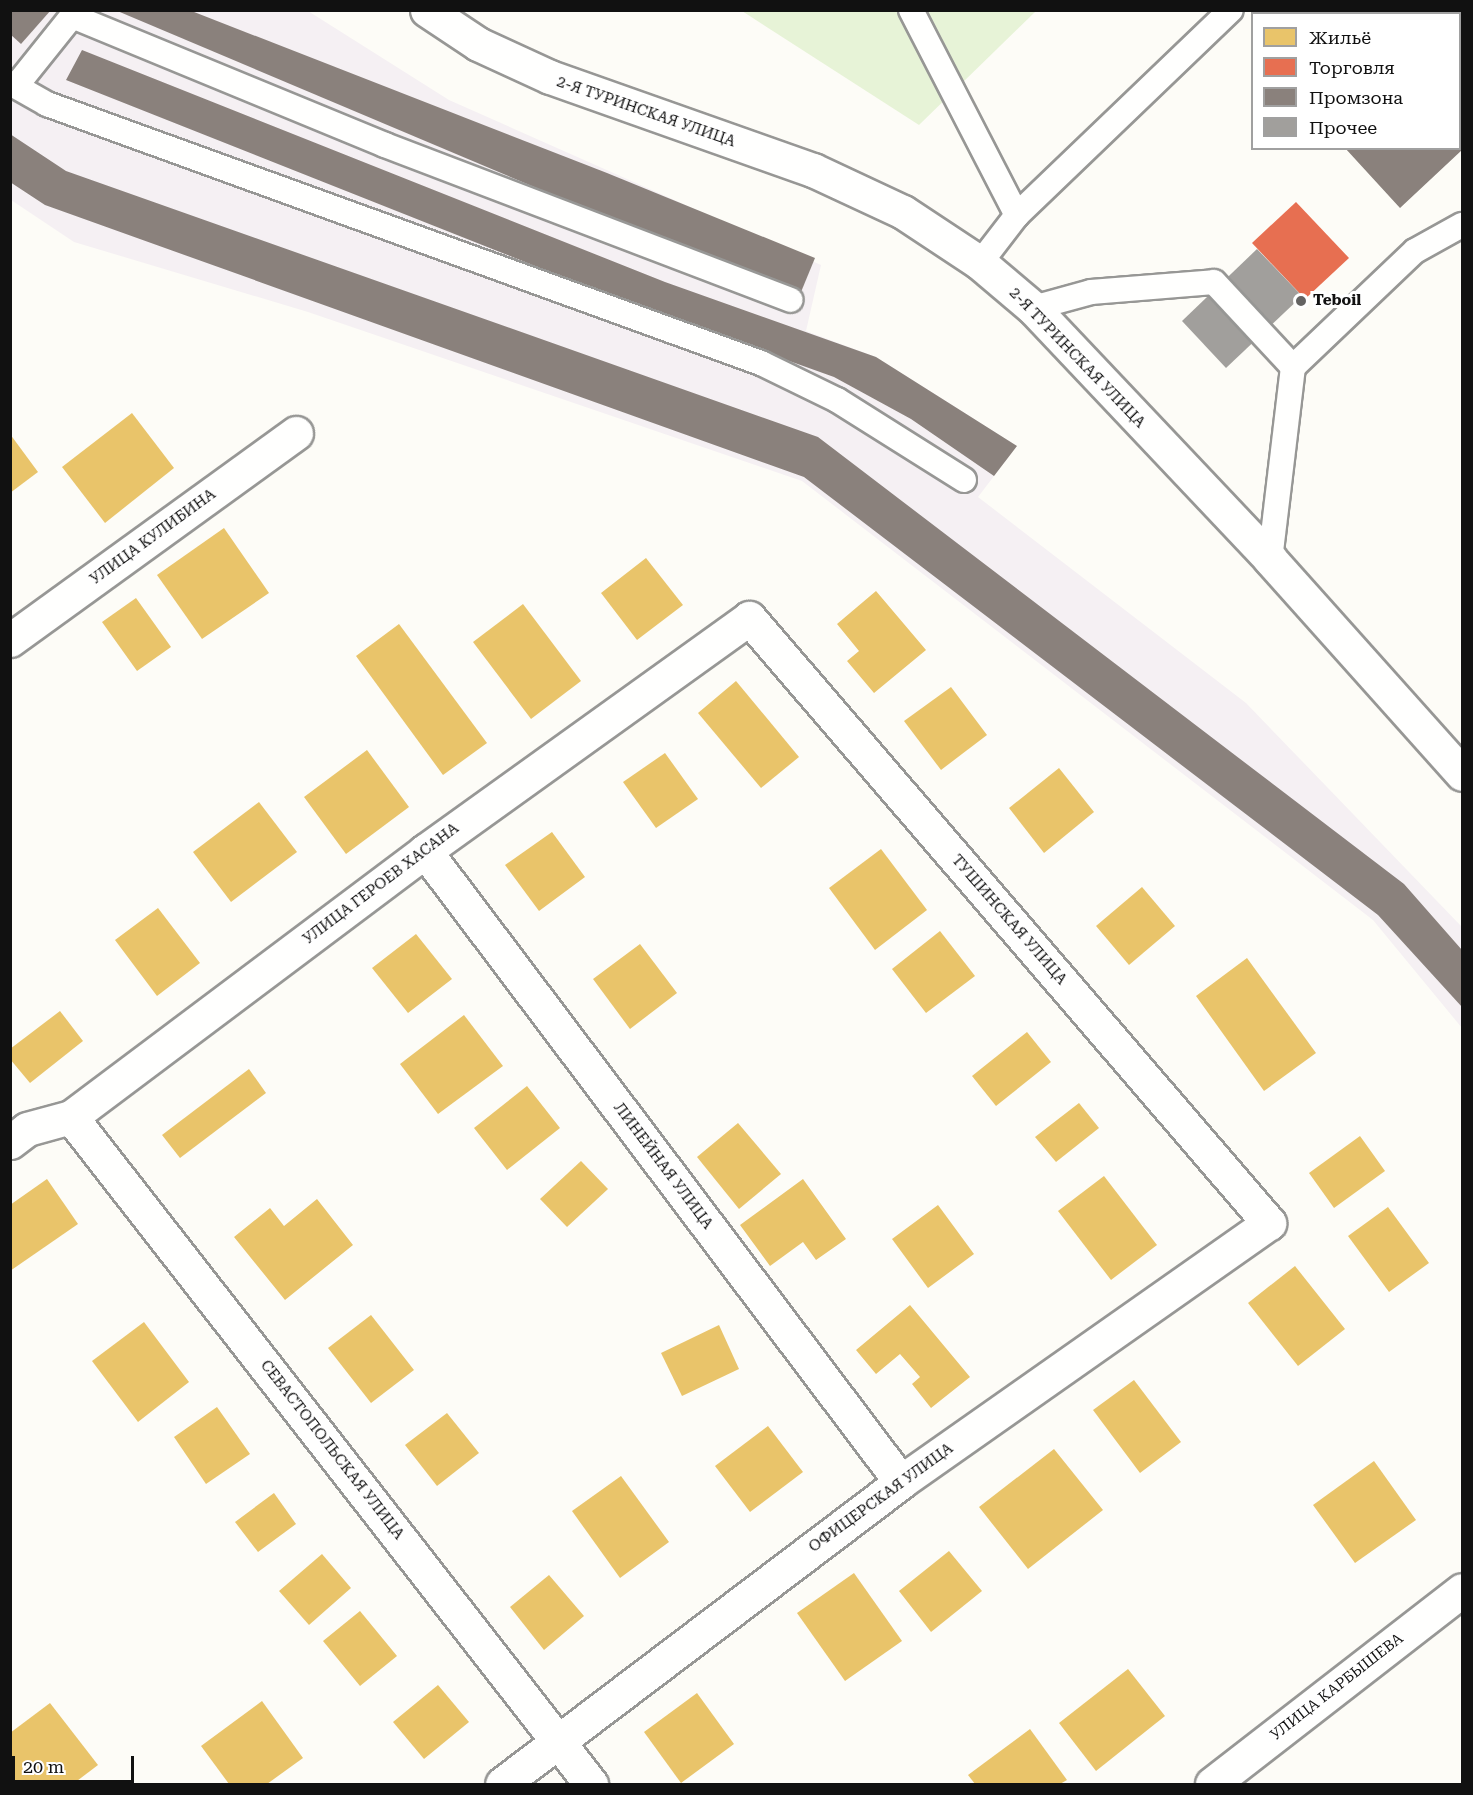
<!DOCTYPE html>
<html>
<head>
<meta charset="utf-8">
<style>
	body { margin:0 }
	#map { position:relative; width:1473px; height:1795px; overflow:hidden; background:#fdfcf7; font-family:"Roboto Serif",serif }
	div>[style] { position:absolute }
	.industrial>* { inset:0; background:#f5f0f3 }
	.green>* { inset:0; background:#e7f3d7 }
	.homes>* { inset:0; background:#e9c46a }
	.shops>* { inset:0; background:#e76f51 }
	.industry>* { inset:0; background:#8a817c }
	.building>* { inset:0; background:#a19f9c }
	.roads { filter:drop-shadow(2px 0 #979795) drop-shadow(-2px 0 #979795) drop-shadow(0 2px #979795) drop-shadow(0 -2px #979795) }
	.service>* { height:24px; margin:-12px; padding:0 12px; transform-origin:12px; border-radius:12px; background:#fffffe }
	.minor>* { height:33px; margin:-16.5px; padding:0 16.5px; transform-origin:16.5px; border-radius:16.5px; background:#fffffe }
	.tertiary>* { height:33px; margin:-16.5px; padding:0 16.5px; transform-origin:16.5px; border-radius:16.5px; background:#fffffe }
	.dots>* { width:16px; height:16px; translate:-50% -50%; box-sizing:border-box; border:3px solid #fff; border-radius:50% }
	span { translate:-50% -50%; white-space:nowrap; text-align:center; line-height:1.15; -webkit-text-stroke:6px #fff; paint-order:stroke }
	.street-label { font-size:15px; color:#111 }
	.poi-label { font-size:15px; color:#111; font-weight:700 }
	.left { translate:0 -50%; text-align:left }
	.frame { position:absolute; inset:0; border:12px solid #111; pointer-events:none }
	.legend { position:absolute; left:1251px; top:12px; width:210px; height:138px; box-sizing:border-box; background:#fff; border:2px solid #a0a0a0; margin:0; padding:8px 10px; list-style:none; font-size:18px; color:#111 }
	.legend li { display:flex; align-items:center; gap:12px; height:30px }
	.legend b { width:30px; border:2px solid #a0a0a0 }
	.scale { position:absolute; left:12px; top:1756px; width:122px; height:27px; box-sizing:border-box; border:3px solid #111; border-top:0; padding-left:8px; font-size:18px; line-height:21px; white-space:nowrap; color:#111; -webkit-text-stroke:4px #fff; paint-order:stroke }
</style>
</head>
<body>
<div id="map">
	<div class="industrial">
		<i style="clip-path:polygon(10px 11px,308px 11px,449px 100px,821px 265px,806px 331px,876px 357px,1017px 446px,978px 497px,1246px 703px,1462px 927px,1462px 1028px,1373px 920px,802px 481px,308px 312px,74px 242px,11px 200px)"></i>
	</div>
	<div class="green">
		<i style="clip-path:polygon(742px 11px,1036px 11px,919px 125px)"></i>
	</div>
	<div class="homes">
		<i style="clip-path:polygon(132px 413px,174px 468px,105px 523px,62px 467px)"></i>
		<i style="clip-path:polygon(10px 434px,38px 472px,10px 493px)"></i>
		<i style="clip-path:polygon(224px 528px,269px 593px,202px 639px,157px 575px)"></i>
		<i style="clip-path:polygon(646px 558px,683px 605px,637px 640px,601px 593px)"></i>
		<i style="clip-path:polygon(876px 591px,926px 650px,874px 693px,847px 661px,859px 651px,837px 624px)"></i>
		<i style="clip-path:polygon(136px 598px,171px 647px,137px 671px,102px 622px)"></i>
		<i style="clip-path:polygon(523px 604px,581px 681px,531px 719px,473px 642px)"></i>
		<i style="clip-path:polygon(399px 624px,487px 743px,443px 775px,356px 656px)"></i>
		<i style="clip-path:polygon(736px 681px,799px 757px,761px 788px,698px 713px)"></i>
		<i style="clip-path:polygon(951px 687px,987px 735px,941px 770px,904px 721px)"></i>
		<i style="clip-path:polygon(367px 750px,409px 807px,346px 854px,304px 797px)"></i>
		<i style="clip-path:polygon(665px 753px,698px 799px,656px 828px,623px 782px)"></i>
		<i style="clip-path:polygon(1059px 768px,1094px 812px,1044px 853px,1009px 808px)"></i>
		<i style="clip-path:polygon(259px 802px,297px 852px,231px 902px,193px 852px)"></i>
		<i style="clip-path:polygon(552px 832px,585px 877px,539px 911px,505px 865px)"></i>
		<i style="clip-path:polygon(881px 849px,927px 910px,875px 950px,829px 888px)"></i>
		<i style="clip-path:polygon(1142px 887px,1175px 926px,1129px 965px,1096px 926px)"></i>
		<i style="clip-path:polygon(158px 908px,200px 963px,157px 996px,115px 940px)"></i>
		<i style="clip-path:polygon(940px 931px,975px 976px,926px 1013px,892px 969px)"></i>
		<i style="clip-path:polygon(416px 934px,452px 979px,408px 1013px,372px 968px)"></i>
		<i style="clip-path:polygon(640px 944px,677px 993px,630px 1029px,593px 979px)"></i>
		<i style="clip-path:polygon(1247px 958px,1316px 1053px,1264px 1091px,1196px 996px)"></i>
		<i style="clip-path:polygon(60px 1011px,83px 1041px,30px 1083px,10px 1059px,10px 1049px)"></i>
		<i style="clip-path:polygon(464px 1015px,503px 1066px,438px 1114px,400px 1064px)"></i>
		<i style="clip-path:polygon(1027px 1032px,1051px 1062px,996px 1106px,972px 1076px)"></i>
		<i style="clip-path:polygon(249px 1069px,266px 1093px,180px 1158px,162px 1135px)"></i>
		<i style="clip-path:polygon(527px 1086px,560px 1128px,507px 1170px,474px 1128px)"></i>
		<i style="clip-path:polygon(1079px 1103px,1099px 1128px,1056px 1162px,1035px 1137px)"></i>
		<i style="clip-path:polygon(738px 1123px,781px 1174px,739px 1209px,697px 1157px)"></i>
		<i style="clip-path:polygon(1360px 1136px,1385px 1171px,1334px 1208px,1309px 1173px)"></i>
		<i style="clip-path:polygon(581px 1161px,608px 1189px,567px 1227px,540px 1199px)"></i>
		<i style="clip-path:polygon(1104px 1176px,1157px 1245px,1111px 1280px,1058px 1211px)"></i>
		<i style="clip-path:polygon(47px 1179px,78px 1224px,10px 1271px,10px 1205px)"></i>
		<i style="clip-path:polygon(803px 1179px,846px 1239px,816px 1260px,803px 1242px,770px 1266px,740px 1225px)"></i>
		<i style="clip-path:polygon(317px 1199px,353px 1245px,285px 1300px,234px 1237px,270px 1208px,284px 1226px)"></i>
		<i style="clip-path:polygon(938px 1205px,974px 1254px,928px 1288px,892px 1239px)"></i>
		<i style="clip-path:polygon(1388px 1207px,1429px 1263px,1389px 1292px,1348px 1236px)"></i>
		<i style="clip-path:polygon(1295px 1266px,1345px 1329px,1298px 1366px,1248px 1303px)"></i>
		<i style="clip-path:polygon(910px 1305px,970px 1377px,931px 1408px,912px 1384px,920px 1377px,900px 1354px,876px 1374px,856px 1350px)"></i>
		<i style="clip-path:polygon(371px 1315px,414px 1370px,371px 1403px,328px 1348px)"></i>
		<i style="clip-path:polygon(144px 1322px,189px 1382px,138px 1422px,92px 1361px)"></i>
		<i style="clip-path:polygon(719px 1325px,739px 1369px,682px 1396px,661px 1353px)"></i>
		<i style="clip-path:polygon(1134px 1380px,1181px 1442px,1140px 1473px,1093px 1410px)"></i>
		<i style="clip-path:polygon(217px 1407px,250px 1454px,206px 1484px,174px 1437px)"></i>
		<i style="clip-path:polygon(447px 1413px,479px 1453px,437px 1486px,405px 1445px)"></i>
		<i style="clip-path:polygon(768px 1426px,803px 1472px,750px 1512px,715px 1466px)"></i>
		<i style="clip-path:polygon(1054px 1449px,1103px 1510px,1028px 1569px,979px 1507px)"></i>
		<i style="clip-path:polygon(1374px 1461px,1416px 1520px,1355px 1563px,1313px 1505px)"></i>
		<i style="clip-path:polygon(621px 1476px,669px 1542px,620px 1578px,572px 1511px)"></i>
		<i style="clip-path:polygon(274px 1493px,296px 1524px,258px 1552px,235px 1522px)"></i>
		<i style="clip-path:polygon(949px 1551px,982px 1591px,931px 1632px,899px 1591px)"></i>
		<i style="clip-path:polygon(322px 1554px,351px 1588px,309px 1625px,279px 1591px)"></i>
		<i style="clip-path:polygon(854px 1573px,902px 1641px,845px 1681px,797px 1613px)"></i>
		<i style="clip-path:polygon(549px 1575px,584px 1616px,544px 1650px,510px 1607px)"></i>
		<i style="clip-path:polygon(360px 1611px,397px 1656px,360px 1686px,323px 1641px)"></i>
		<i style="clip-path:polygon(1128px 1669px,1165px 1716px,1096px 1771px,1059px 1723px)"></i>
		<i style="clip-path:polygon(438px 1685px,469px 1722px,424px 1759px,393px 1722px)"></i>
		<i style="clip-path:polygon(697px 1693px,734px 1744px,681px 1783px,644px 1732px)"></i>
		<i style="clip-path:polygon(262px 1701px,303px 1758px,267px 1784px,229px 1784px,201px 1746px)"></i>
		<i style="clip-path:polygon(50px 1703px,98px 1765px,73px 1784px,10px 1784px,10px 1733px)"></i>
		<i style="clip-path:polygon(1030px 1729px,1067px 1780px,1060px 1784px,975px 1784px,968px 1775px)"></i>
	</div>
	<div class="shops">
		<i style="clip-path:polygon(1296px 202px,1349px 258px,1305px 299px,1252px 243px)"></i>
	</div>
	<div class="industry">
		<i style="clip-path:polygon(10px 10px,51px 10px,21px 44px,10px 34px)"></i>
		<i style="clip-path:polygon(115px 10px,189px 10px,607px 173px,815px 258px,801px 292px,591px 211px)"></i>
		<i style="clip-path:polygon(1282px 10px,1414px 10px,1417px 14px,1279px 14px)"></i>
		<i style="clip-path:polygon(82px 50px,665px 282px,876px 357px,1017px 446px,994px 476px,911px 419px,834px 377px,649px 311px,66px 80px)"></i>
		<i style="clip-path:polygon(1460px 60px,1462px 63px,1462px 150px,1400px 208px,1345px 148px,1460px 148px)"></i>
		<i style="clip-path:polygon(10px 134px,66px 171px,818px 437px,1404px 884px,1462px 950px,1462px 1007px,1378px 915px,804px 477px,45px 205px,10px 182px)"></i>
	</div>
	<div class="building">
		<i style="clip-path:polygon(1257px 249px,1302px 296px,1226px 368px,1182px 321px)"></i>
	</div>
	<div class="roads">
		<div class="service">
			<i style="left:911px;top:10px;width:231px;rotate:62.7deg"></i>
			<i style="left:1017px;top:215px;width:61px;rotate:127.6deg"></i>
			<i style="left:10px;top:83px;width:43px;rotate:29.6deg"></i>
			<i style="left:47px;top:104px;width:760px;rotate:19.94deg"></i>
			<i style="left:761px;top:363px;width:85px;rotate:26deg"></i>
			<i style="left:837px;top:400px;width:150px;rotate:32.2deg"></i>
			<i style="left:16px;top:86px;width:90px;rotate:-51.3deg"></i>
			<i style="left:72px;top:16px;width:339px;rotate:22.4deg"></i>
			<i style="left:385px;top:145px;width:434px;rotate:20.9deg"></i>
			<i style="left:1017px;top:215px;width:296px;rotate:-43.8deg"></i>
			<i style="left:1033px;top:308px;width:60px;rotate:-15.4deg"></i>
			<i style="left:1091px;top:292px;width:123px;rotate:-4.6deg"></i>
			<i style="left:1214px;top:282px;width:116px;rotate:47.1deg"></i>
			<i style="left:1293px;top:367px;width:193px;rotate:96.8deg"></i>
			<i style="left:1293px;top:367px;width:168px;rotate:-43.6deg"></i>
			<i style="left:1415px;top:251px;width:54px;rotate:-29deg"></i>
		</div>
		<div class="minor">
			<i style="left:10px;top:640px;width:353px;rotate:-35.9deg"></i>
			<i style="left:425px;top:851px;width:790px;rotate:52.97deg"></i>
			<i style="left:71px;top:1117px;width:846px;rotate:52.06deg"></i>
			<i style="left:10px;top:1142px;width:21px;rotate:-37deg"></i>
			<i style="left:27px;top:1129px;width:46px;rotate:-15.3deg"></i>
			<i style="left:71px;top:1117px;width:443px;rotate:-36.9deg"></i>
			<i style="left:425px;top:851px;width:399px;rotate:-35.7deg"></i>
			<i style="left:749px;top:618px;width:798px;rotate:49.32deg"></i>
			<i style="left:1269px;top:1223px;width:450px;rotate:144.9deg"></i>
			<i style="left:901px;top:1482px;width:500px;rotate:142.88deg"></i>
		</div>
		<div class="tertiary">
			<i style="left:427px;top:10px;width:61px;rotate:33.7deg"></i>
			<i style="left:478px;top:44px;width:79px;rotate:24.6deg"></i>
			<i style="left:550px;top:77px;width:279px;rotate:19.5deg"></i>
			<i style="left:813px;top:170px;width:99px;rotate:25deg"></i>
			<i style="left:903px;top:212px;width:92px;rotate:33.5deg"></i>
			<i style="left:980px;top:263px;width:70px;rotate:40.3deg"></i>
			<i style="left:1033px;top:308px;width:345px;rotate:46.6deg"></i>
			<i style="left:1270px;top:559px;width:288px;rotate:48.2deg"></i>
			<i style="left:1212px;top:1784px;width:316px;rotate:-37.8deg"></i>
		</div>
	</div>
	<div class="dots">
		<i style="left:1301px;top:301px;background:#646362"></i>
	</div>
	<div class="street-label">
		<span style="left:646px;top:112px;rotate:19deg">2-Я ТУРИНСКАЯ УЛИЦА</span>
		<span style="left:1077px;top:358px;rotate:46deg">2-Я ТУРИНСКАЯ УЛИЦА</span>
		<span style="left:153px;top:537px;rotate:-36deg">УЛИЦА КУЛИБИНА</span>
		<span style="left:381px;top:884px;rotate:-37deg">УЛИЦА ГЕРОЕВ ХАСАНА</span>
		<span style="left:1009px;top:920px;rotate:49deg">ТУШИНСКАЯ УЛИЦА</span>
		<span style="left:663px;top:1166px;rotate:53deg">ЛИНЕЙНАЯ УЛИЦА</span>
		<span style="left:332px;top:1450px;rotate:52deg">СЕВАСТОПОЛЬСКАЯ УЛИЦА</span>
		<span style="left:881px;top:1498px;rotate:-36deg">ОФИЦЕРСКАЯ УЛИЦА</span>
		<span style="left:1337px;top:1687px;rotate:-38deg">УЛИЦА КАРБЫШЕВА</span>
	</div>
	<div class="poi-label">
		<span class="left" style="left:1313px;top:301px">Teboil</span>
	</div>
	<div class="frame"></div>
	<ul class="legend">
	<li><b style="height:16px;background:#e9c46a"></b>Жильё</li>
	<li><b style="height:16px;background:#e76f51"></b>Торговля</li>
	<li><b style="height:16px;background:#8a817c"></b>Промзона</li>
	<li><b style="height:16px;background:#a19f9c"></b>Прочее</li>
	</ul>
	<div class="scale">20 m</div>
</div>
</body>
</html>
